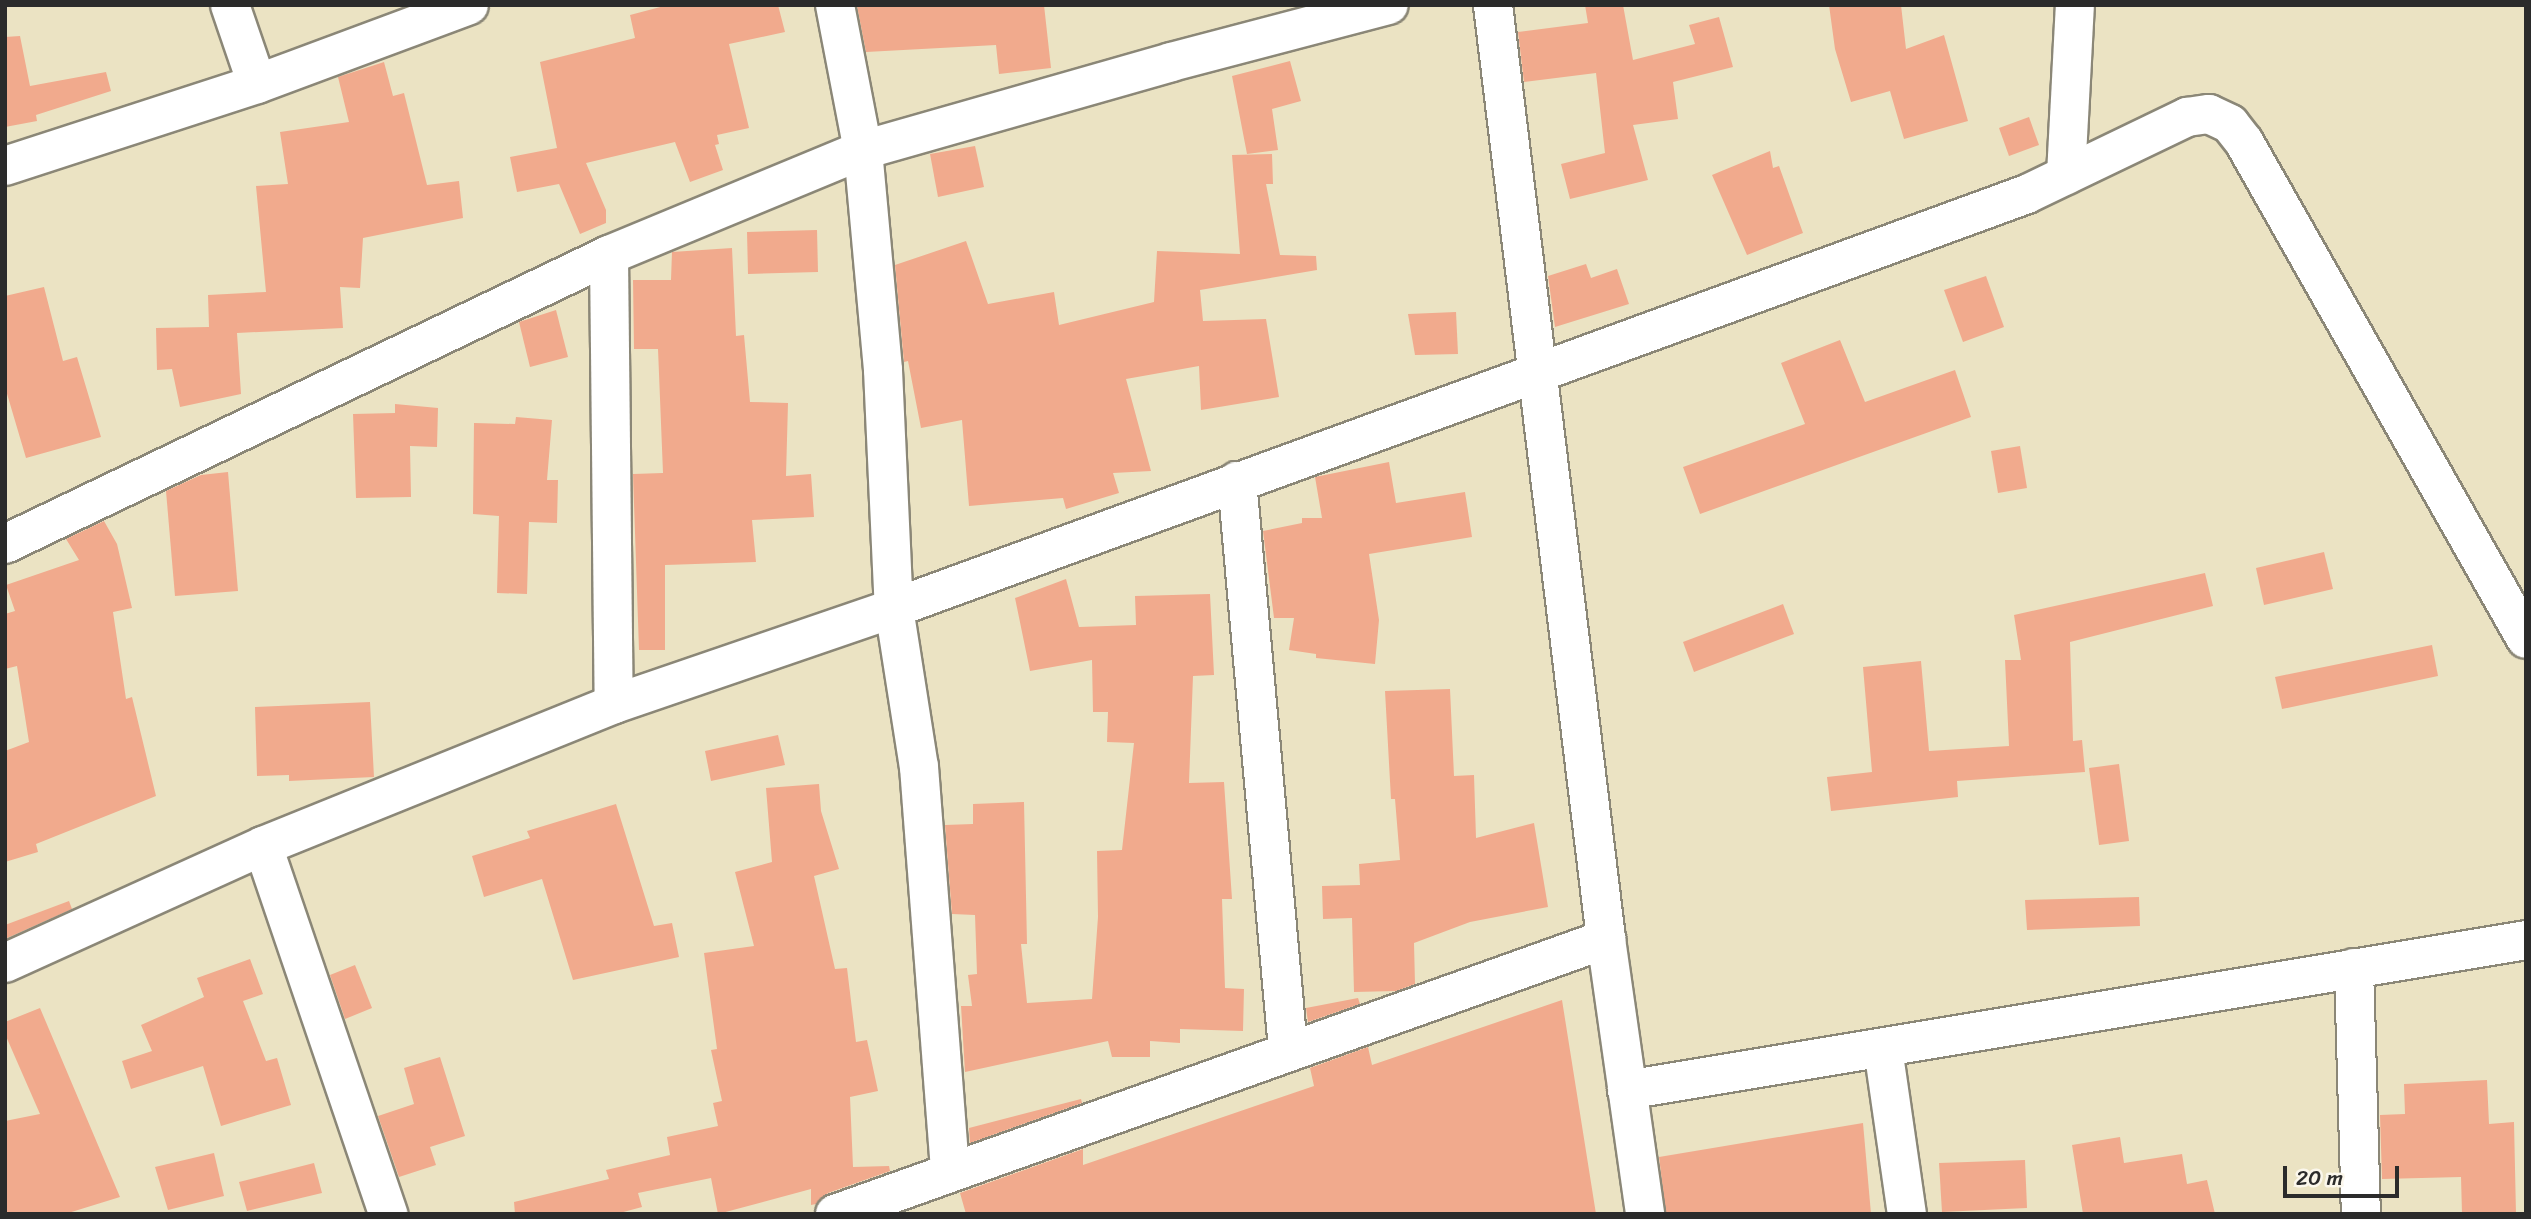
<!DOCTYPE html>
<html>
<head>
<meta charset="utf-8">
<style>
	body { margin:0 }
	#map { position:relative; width:2531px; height:1219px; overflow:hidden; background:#ebe3c3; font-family:Sriracha,sans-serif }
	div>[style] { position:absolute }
	.building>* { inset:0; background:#f1aa8d }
	.roads { filter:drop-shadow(2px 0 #8b8777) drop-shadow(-2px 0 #8b8777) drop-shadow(0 2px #8b8777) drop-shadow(0 -2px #8b8777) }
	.minor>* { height:38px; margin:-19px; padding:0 19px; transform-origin:19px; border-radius:19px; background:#fff }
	span { translate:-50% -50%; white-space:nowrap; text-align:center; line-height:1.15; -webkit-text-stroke:6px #fbf7ec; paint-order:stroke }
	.frame { position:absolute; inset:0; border:7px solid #2b2b2b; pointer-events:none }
	.scale { position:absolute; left:2283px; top:1166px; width:116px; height:32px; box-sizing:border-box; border:4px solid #2b2b2b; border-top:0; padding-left:9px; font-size:21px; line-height:24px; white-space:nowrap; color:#2b2b2b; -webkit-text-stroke:5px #fbf7ec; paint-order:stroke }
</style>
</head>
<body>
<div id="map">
	<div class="building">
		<i style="clip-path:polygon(668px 5px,778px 5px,785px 32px,729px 44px,749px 128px,717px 135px,719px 144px,715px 145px,723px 170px,690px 182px,675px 142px,586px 163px,606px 210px,606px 223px,580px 234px,559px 184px,517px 192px,510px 157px,557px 148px,540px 62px,635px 38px,630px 15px)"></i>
		<i style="clip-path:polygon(865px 5px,1044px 5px,1051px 68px,999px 74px,996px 45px,866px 52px,857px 6px)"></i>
		<i style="clip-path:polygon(1585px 5px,1623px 5px,1633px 60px,1695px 44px,1689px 25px,1719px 17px,1733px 67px,1673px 82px,1678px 119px,1633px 125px,1648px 180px,1570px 199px,1561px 164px,1605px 153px,1596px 73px,1524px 82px,1518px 32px,1588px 23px)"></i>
		<i style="clip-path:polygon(1829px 5px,1901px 5px,1906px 49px,1944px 35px,1968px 121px,1904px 139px,1890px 91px,1851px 102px,1835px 49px)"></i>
		<i style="clip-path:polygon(20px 36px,30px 86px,106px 72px,111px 91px,36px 115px,37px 121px,5px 127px,5px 37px)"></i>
		<i style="clip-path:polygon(1290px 61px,1301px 101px,1272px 109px,1278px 150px,1247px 154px,1232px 76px)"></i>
		<i style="clip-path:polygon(384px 62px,393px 96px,404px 93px,427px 185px,459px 181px,463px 218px,363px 238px,360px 288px,340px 287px,343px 328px,237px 333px,241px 394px,180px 407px,172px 369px,157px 370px,156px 328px,209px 327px,208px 295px,266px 292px,256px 186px,288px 184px,280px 132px,349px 122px,338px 77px)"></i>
		<i style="clip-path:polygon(2029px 117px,2039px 145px,2009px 156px,1999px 128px)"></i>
		<i style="clip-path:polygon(975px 146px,984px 187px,938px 197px,930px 154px)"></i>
		<i style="clip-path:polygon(1770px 151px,1773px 168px,1779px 166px,1803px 233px,1747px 255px,1712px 175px)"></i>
		<i style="clip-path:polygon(1272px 154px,1273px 184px,1266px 184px,1280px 255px,1316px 256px,1317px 270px,1200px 290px,1203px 321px,1266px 319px,1279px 397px,1201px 410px,1199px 366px,1126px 379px,1151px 471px,1113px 473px,1119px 493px,1066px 509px,1063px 498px,969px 506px,962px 420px,921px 428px,908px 361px,904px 362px,895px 265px,966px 241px,988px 304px,1054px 292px,1059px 325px,1154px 302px,1157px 251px,1240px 254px,1232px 155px)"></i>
		<i style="clip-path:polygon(817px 230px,818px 272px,748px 274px,747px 232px)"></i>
		<i style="clip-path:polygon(732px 248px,736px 336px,744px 335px,750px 402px,788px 403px,786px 476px,811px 474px,814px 517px,752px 520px,756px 562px,665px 565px,665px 650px,639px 650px,633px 474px,663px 473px,658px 349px,634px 349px,633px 280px,671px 280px,672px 252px)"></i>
		<i style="clip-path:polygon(1586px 264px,1591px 278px,1617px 269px,1629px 304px,1555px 327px,1548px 276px)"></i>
		<i style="clip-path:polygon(1986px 276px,2004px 327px,1963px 342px,1944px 290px)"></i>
		<i style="clip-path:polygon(44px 287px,63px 361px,77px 357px,101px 437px,26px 458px,5px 387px,5px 296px)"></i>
		<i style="clip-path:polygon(556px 310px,568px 357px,530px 367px,519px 322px)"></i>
		<i style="clip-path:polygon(1456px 312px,1458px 354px,1415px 355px,1408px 314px)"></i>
		<i style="clip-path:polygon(1840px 340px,1865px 402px,1955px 370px,1971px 417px,1700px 514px,1683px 467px,1805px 424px,1781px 363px)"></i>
		<i style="clip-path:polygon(395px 404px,438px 408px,437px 447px,410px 446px,411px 497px,356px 498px,353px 414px,395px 413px)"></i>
		<i style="clip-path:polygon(516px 417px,552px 420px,547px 480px,558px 480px,557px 523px,529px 522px,527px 594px,497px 593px,499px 516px,473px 514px,474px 423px,515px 424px)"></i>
		<i style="clip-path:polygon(2020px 446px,2027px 488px,1998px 493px,1991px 451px)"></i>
		<i style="clip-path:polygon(1389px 462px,1396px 503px,1465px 492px,1472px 537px,1369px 554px,1379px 620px,1375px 664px,1316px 658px,1316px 654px,1289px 650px,1294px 618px,1274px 618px,1263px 531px,1302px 523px,1302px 518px,1322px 518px,1315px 477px)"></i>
		<i style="clip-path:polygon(228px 472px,238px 591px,175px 596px,166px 491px,201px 475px)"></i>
		<i style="clip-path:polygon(104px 521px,117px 544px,132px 608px,113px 612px,126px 699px,132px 697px,156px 796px,36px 844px,38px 852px,5px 862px,5px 751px,29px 742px,17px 666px,5px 669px,5px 614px,15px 611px,6px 585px,79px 560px,66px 539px)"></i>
		<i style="clip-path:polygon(2324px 552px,2333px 589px,2264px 605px,2256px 568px)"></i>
		<i style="clip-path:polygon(2205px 573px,2213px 606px,2070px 642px,2073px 741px,2082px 740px,2085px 772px,1957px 781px,1958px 797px,1831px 811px,1827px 777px,1872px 772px,1863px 667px,1921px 661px,1929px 751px,2009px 746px,2005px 660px,2021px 660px,2014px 615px)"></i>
		<i style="clip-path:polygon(1066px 579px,1079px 627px,1136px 625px,1135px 596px,1210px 594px,1214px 675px,1193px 676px,1189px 783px,1224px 782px,1232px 899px,1222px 899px,1225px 988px,1244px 989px,1243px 1031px,1180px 1029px,1180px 1043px,1150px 1041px,1150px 1057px,1112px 1057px,1108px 1041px,965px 1072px,961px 1006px,972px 1006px,968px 975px,977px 974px,975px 915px,952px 914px,945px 825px,973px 824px,973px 804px,1024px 802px,1027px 944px,1021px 944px,1027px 1003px,1092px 999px,1098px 917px,1097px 851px,1122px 850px,1134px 743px,1107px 742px,1108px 712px,1093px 712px,1092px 660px,1030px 671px,1015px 598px)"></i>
		<i style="clip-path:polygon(1783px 604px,1794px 634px,1694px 672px,1683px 642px)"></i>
		<i style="clip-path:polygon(2432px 645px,2438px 676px,2282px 709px,2275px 677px)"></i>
		<i style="clip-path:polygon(1450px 689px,1454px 776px,1474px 775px,1476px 838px,1534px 823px,1548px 907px,1470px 922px,1414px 943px,1415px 984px,1396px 991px,1354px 992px,1352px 918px,1323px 919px,1322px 886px,1360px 885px,1359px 864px,1400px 860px,1395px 799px,1391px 799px,1385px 691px)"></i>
		<i style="clip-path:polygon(370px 702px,374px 777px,289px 781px,289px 775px,257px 776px,255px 707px)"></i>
		<i style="clip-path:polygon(778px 735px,785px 765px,711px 781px,705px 751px)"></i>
		<i style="clip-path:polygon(2119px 764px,2129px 841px,2099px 845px,2089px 768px)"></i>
		<i style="clip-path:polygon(819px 784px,821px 811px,839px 869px,814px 876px,835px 969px,847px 968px,856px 1042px,867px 1040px,878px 1091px,850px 1097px,853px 1167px,889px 1166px,890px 1171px,828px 1193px,816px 1204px,811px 1205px,811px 1189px,718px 1214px,711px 1178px,638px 1193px,642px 1207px,616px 1214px,515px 1214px,514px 1202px,609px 1179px,606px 1170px,670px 1155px,667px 1137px,718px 1126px,713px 1103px,722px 1101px,711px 1050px,717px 1049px,704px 953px,754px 946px,735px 872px,772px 862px,766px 788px)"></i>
		<i style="clip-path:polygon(616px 804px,654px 926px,672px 923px,679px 957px,573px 980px,542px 879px,484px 897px,472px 856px,530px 838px,527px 831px)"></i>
		<i style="clip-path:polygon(2139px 897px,2140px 926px,2027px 930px,2025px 900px)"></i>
		<i style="clip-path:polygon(69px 901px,72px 909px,5px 939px,5px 925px)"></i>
		<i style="clip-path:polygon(250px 959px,263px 994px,243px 1001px,266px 1061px,277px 1058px,291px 1105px,221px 1126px,203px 1066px,131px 1089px,122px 1061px,152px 1051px,141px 1025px,204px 997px,197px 978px)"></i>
		<i style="clip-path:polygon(355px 965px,372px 1008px,345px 1019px,330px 975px)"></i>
		<i style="clip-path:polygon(1358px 998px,1360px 1004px,1308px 1022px,1306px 1008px)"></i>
		<i style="clip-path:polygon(1562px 1000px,1596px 1214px,966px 1214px,960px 1193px,1083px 1149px,1083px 1165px,1314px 1086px,1310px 1068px,1368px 1047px,1372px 1065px)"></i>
		<i style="clip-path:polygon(40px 1008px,120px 1197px,65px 1214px,5px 1214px,5px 1121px,40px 1114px,5px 1034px,5px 1022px)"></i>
		<i style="clip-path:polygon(440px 1057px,465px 1136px,430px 1147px,436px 1165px,399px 1177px,378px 1116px,414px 1104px,404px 1068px)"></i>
		<i style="clip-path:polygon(2487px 1080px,2489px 1124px,2514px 1122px,2516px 1214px,2462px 1214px,2461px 1177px,2382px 1179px,2380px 1115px,2405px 1114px,2404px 1084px)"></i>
		<i style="clip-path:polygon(1081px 1099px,1082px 1103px,970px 1143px,969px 1128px)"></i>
		<i style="clip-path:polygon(1863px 1123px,1871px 1214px,1666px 1214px,1659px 1157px)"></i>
		<i style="clip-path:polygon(2120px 1137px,2124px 1163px,2182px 1154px,2187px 1184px,2207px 1180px,2215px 1214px,2083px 1214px,2072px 1145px)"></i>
		<i style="clip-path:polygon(214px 1153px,224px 1196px,168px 1210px,155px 1167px)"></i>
		<i style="clip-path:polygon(2025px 1160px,2027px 1208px,1942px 1212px,1939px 1163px)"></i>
		<i style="clip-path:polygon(314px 1163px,322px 1193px,247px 1211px,239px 1182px)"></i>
	</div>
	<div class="roads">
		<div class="minor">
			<i style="left:230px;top:5px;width:83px;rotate:71.1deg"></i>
			<i style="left:835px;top:5px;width:148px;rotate:79.1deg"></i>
			<i style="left:863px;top:150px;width:221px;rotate:84.8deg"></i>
			<i style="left:883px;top:370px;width:238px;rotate:87.4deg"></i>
			<i style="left:894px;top:608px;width:161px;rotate:81.1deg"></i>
			<i style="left:919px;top:767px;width:405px;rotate:85.6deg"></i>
			<i style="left:1493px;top:5px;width:941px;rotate:83.1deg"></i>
			<i style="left:1606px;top:939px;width:278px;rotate:81.9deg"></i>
			<i style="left:5px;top:166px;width:265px;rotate:-18deg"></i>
			<i style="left:257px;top:84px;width:226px;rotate:-20.4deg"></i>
			<i style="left:2066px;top:175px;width:170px;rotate:-87deg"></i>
			<i style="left:609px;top:255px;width:449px;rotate:89.4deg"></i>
			<i style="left:1237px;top:481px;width:570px;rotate:84.87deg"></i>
			<i style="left:5px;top:544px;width:670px;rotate:-25.57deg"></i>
			<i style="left:609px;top:255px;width:275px;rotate:-22.5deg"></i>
			<i style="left:863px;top:150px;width:320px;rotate:-15.9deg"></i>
			<i style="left:1171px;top:62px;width:225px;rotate:-14.7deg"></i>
			<i style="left:263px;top:846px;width:389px;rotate:71.2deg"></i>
			<i style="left:5px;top:963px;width:283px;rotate:-24.4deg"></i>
			<i style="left:263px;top:846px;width:379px;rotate:-22deg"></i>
			<i style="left:614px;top:704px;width:296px;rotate:-18.9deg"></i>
			<i style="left:894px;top:608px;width:1206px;rotate:-20.07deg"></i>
			<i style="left:2027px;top:194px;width:178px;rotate:-25.7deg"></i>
			<i style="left:2187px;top:117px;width:22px;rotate:-8deg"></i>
			<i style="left:2209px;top:114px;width:23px;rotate:25deg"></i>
			<i style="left:2230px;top:124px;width:23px;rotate:52deg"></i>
			<i style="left:2244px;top:142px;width:571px;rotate:60.43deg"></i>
			<i style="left:2354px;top:968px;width:246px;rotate:88.4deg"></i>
			<i style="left:1883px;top:1048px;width:168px;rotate:81.8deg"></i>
			<i style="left:1627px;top:1090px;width:911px;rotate:-9.47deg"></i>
			<i style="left:835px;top:1214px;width:819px;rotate:-19.63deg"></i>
		</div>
	</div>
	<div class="frame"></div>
	<div class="scale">20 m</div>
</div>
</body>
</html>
